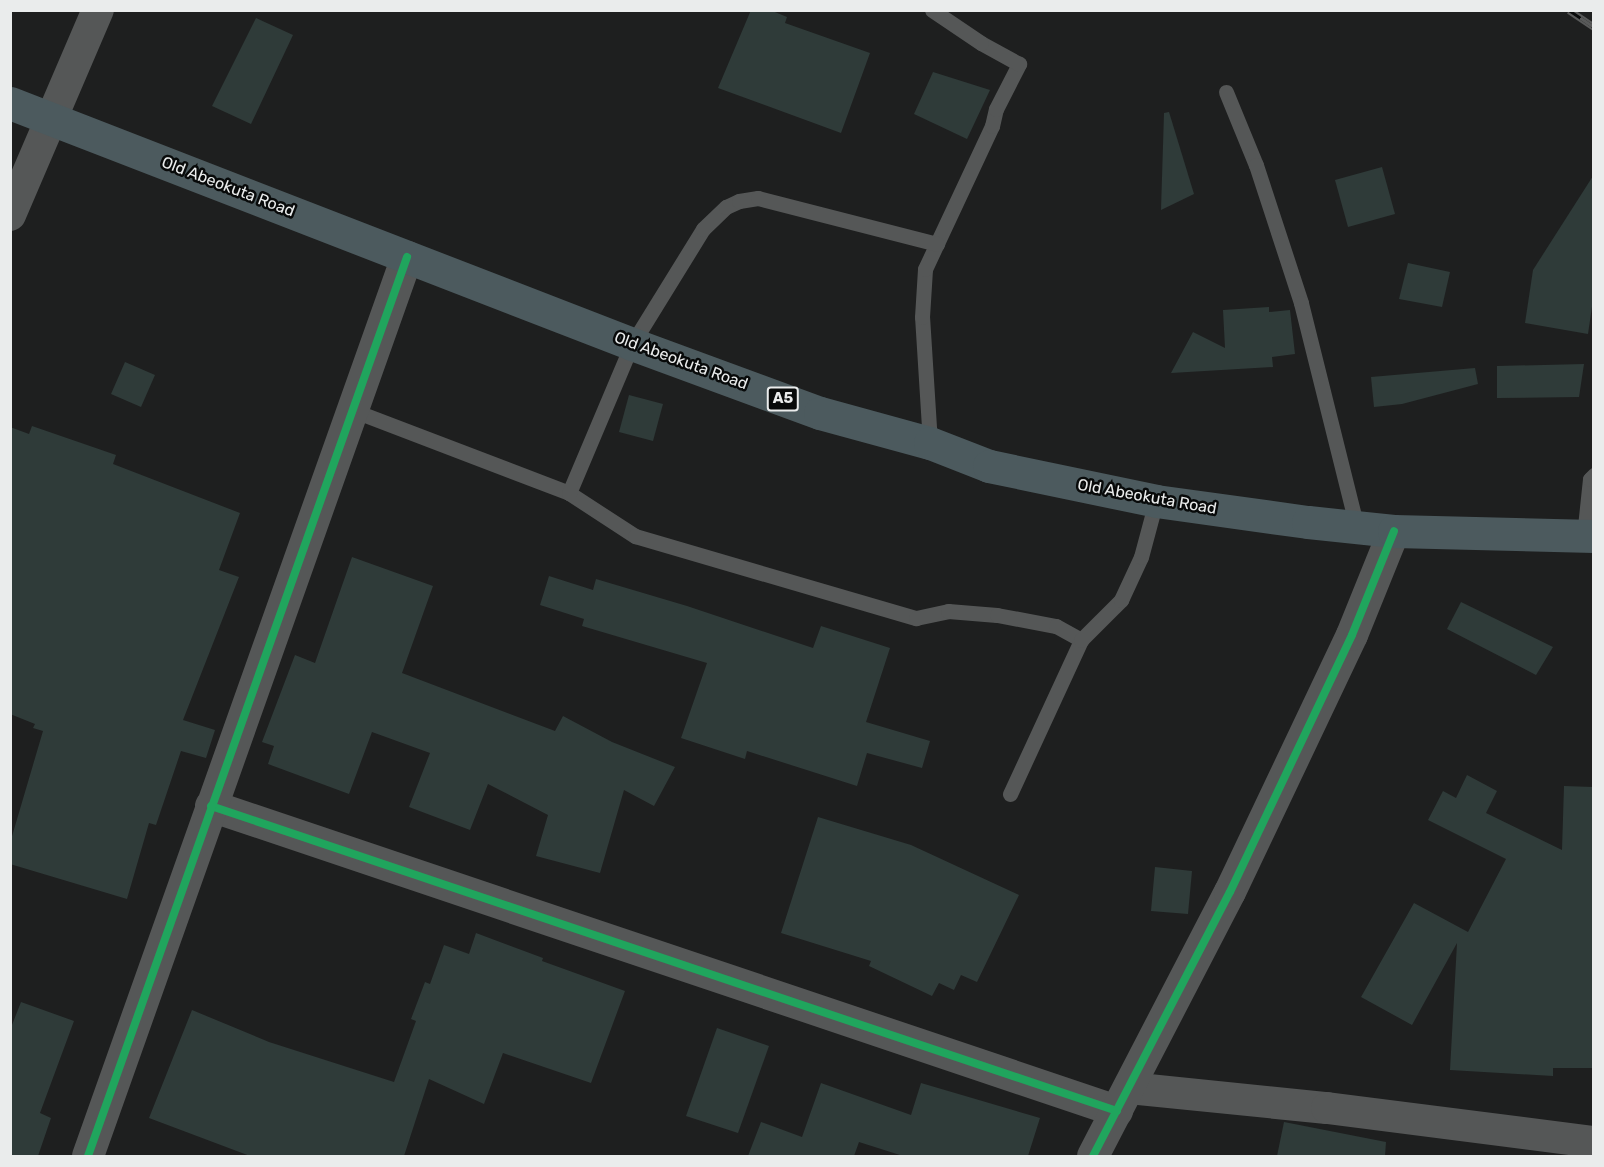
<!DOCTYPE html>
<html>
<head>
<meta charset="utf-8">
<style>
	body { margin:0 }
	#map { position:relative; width:1604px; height:1167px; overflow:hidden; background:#1e1f1f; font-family:Rubik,sans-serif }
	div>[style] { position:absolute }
	.building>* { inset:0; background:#2f3b39 }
	.service>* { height:15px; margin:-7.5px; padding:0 7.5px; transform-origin:7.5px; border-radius:7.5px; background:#555757 }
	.minor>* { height:32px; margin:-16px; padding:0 16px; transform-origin:16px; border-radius:16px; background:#555757 }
	.trunk>* { height:33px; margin:-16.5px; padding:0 16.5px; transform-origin:16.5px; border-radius:16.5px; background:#4c5a5e }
	.rail>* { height:7px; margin-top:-3.5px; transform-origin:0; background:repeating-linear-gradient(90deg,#080a0a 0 14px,#595a5a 0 28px); box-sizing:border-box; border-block:2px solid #595a5a }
	.cycleway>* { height:8px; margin:-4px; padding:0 4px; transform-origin:4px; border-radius:4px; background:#20a55d }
	span { translate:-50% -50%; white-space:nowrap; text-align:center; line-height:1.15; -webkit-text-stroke:5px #080a0a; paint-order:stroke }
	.shield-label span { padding:2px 4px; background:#080a0a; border:2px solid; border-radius:4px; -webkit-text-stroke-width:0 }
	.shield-label { font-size:15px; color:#eaecec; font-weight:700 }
	.street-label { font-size:16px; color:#eaecec }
	.frame { position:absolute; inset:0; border:12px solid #eaecec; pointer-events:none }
</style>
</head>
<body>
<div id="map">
	<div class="building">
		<i style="clip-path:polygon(751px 10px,770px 10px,787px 17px,785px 23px,870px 53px,841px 133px,718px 88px)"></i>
		<i style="clip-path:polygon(256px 18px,293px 35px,251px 124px,212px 106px)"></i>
		<i style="clip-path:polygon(933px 72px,990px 90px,967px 139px,914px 114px)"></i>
		<i style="clip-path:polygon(1169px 112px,1194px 194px,1161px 210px,1164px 113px)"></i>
		<i style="clip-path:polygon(1382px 167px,1395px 214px,1348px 227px,1335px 180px)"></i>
		<i style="clip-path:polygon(1593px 176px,1593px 300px,1588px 334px,1525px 323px,1533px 270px)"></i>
		<i style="clip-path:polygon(1408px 263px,1450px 272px,1442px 307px,1399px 299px)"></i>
		<i style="clip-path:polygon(1269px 307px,1269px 312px,1290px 310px,1295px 354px,1272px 357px,1273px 367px,1171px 373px,1193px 332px,1225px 348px,1223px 310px)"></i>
		<i style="clip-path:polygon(125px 362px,155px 375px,141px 407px,111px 394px)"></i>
		<i style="clip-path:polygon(1584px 364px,1579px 397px,1497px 398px,1497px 366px)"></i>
		<i style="clip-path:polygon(1475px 368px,1478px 384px,1402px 404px,1374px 407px,1371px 377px)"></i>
		<i style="clip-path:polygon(629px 395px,663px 404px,653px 441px,619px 432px)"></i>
		<i style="clip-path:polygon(32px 426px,116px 455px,113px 464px,240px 513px,219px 570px,239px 577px,183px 720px,215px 730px,206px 758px,181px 751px,156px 825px,149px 823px,127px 899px,10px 864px,10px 843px,43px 731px,33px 728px,35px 724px,10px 714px,10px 427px,29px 434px)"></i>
		<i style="clip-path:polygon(352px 557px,433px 586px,402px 673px,555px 731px,563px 716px,612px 742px,675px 767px,654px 806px,624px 790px,600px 873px,536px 856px,548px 815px,488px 784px,470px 830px,409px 807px,430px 753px,372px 732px,349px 794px,268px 764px,274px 746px,262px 742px,295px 655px,315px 663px)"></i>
		<i style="clip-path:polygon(549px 576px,593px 590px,596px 579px,687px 606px,813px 648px,821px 626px,890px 648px,866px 722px,930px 741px,922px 768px,867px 753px,857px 786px,747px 751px,745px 759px,681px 738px,707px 663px,582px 626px,584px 619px,540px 605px)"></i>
		<i style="clip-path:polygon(1461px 602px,1553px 647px,1536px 675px,1447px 629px)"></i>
		<i style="clip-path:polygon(1467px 775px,1497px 791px,1486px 813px,1562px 850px,1564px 786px,1593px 787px,1593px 1068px,1553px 1068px,1553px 1076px,1450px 1070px,1457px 943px,1412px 1025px,1361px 997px,1414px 903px,1468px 932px,1506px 859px,1428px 820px,1443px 791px,1456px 798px)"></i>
		<i style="clip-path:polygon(818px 817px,911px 845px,1019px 895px,977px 982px,961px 975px,954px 990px,939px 983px,932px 996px,869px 966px,871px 961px,781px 933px)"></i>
		<i style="clip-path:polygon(1155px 867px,1192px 871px,1188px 914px,1151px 911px)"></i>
		<i style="clip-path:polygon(476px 933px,543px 958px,542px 961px,625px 991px,591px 1083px,503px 1053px,484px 1104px,429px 1079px,404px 1156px,250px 1156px,149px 1118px,192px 1010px,269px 1042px,394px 1082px,416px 1021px,411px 1019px,425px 982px,430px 984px,444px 945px,469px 954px)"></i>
		<i style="clip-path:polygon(21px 1002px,74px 1021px,40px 1113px,51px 1118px,38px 1156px,10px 1156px,10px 1030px)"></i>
		<i style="clip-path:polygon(717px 1028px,769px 1046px,738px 1133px,686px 1116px)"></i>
		<i style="clip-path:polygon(821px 1083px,911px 1115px,921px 1083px,1040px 1118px,1028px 1156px,903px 1156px,859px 1142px,854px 1156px,748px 1156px,761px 1122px,802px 1137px)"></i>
		<i style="clip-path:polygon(1284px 1122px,1386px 1142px,1385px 1156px,1277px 1156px)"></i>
	</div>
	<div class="service">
		<i style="left:1226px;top:92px;width:79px;rotate:67.7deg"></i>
		<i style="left:1256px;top:165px;width:145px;rotate:71.9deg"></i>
		<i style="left:1301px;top:303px;width:231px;rotate:76deg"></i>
		<i style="left:352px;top:410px;width:232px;rotate:20.9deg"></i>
		<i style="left:569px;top:493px;width:79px;rotate:33.1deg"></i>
		<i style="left:635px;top:536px;width:293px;rotate:16.3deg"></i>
		<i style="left:916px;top:618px;width:33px;rotate:-12deg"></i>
		<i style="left:948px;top:611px;width:49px;rotate:4.7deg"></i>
		<i style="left:997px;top:615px;width:60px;rotate:10.6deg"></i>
		<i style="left:1056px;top:626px;width:29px;rotate:29deg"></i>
		<i style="left:930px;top:443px;width:126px;rotate:-93.6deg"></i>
		<i style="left:922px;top:317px;width:48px;rotate:-86.4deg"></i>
		<i style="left:925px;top:269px;width:158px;rotate:-64.9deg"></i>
		<i style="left:992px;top:126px;width:17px;rotate:-77deg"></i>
		<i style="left:996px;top:109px;width:51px;rotate:-62.9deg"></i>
		<i style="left:1019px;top:64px;width:43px;rotate:-151.1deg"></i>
		<i style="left:981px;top:43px;width:59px;rotate:-146deg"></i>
		<i style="left:569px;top:493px;width:162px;rotate:-67.1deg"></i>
		<i style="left:632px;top:344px;width:135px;rotate:-58.3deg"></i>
		<i style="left:703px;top:229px;width:32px;rotate:-44deg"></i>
		<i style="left:726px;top:207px;width:14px;rotate:-25deg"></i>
		<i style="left:739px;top:201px;width:19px;rotate:-9deg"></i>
		<i style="left:758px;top:198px;width:185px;rotate:14.4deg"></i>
		<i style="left:1584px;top:536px;width:57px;rotate:-84deg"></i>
		<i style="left:1590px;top:479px;width:6px;rotate:-45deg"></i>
		<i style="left:1010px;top:794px;width:170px;rotate:-65.2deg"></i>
		<i style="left:1081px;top:640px;width:57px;rotate:-45deg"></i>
		<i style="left:1121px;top:600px;width:47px;rotate:-65.1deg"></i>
		<i style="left:1141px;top:557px;width:58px;rotate:-75deg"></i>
	</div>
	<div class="minor">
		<i style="left:10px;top:215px;width:223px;rotate:-66.8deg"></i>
		<i style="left:211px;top:806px;width:956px;rotate:18.61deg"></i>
		<i style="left:1129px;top:1088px;width:199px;rotate:5.8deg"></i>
		<i style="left:1327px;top:1108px;width:269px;rotate:7.3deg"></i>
		<i style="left:88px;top:1156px;width:954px;rotate:-70.46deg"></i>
		<i style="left:1093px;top:1156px;width:297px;rotate:-62.6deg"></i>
		<i style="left:1230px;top:892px;width:284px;rotate:-64.6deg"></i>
		<i style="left:1352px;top:635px;width:112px;rotate:-68deg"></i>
	</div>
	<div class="trunk">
		<i style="left:10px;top:103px;width:667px;rotate:21.18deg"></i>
		<i style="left:632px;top:344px;width:200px;rotate:20.2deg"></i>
		<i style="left:820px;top:413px;width:114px;rotate:15.3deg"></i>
		<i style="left:930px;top:443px;width:63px;rotate:21.3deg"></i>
		<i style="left:989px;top:466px;width:171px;rotate:11.8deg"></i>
		<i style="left:1156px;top:501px;width:153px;rotate:7.9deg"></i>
		<i style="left:1308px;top:522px;width:86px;rotate:6deg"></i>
		<i style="left:1394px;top:531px;width:200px;rotate:1.4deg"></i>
	</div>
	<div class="rail">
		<i style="left:1569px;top:10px;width:30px;rotate:34deg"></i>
	</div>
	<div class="cycleway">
		<i style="left:211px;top:806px;width:956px;rotate:18.61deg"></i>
		<i style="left:88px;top:1156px;width:954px;rotate:-70.46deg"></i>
		<i style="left:1093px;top:1156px;width:297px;rotate:-62.6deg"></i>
		<i style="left:1230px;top:892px;width:284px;rotate:-64.6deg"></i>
		<i style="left:1352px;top:635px;width:112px;rotate:-68deg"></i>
	</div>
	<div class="shield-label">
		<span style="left:783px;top:399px">A5</span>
	</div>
	<div class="street-label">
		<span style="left:228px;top:187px;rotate:21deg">Old Abeokuta Road</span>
		<span style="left:681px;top:361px;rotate:20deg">Old Abeokuta Road</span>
		<span style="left:1147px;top:497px;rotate:10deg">Old Abeokuta Road</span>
	</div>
	<div class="frame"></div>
</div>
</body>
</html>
